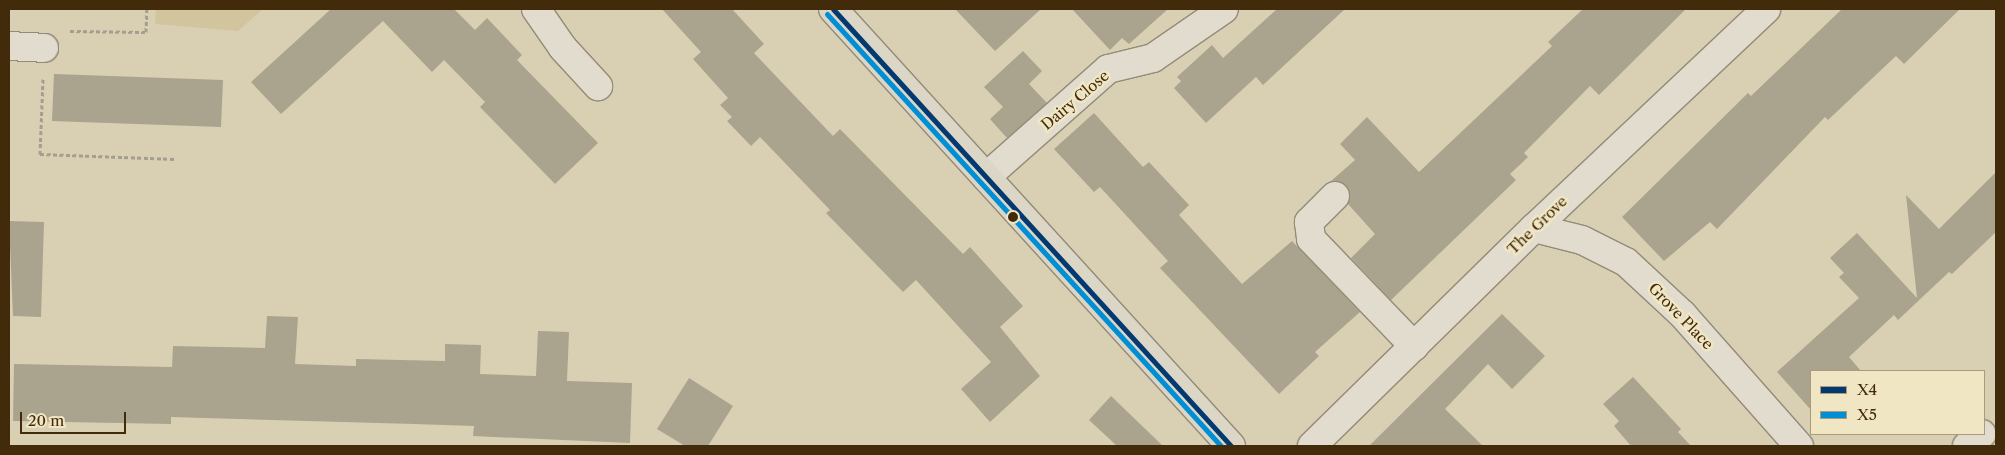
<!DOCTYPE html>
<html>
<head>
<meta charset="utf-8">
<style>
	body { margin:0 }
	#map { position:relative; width:2005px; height:455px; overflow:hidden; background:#d9d0b4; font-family:"Libre Caslon Text",serif }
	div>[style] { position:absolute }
	.green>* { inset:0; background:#d2c49d }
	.building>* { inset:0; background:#aaa38e }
	.path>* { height:3px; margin-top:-1.5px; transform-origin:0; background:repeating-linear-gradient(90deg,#a39e90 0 4px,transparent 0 6.5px) }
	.roads { filter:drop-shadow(1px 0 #938a77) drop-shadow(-1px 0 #938a77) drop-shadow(0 1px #938a77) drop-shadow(0 -1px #938a77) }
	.minor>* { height:28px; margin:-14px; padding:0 14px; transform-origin:14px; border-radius:14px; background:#e1dcce }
	.major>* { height:28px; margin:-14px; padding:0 14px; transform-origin:14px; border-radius:14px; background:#dcd6c6 }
	.bus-1>* { height:5px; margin:-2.5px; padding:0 2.5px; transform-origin:2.5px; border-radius:2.5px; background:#013970 }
	.bus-2>* { height:5px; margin:-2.5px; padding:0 2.5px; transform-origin:2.5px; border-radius:2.5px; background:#008ed4 }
	.dots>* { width:14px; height:14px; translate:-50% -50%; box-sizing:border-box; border:2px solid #f0e6c4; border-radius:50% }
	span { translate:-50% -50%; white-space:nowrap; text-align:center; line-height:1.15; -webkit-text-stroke:5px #f0e6c4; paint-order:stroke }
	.street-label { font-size:15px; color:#422b0b }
	.frame { position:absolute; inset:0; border:10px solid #422b0b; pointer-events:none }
	.legend { position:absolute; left:1810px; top:370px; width:175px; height:65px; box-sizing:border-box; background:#f0e6c4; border:1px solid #aa9b7a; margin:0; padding:6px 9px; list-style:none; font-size:15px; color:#422b0b }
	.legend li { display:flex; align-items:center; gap:10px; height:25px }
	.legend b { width:25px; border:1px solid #aa9b7a }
	.scale { position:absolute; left:20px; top:412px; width:106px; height:22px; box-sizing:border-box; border:2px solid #422b0b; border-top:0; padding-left:6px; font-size:15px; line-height:18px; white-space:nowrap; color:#422b0b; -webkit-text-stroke:4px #f0e6c4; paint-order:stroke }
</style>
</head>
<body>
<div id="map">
	<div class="green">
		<i style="clip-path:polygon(156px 9px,263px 9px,238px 31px,155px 24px)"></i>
	</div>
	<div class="building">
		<i style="clip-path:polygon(331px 9px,454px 9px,475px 30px,487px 18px,522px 55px,517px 60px,598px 143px,555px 184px,480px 107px,485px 102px,444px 60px,432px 72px,383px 21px,281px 114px,251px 82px)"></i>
		<i style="clip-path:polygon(662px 9px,732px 9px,764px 44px,754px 53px,833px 136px,840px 129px,963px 254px,970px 247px,1023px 306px,1000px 327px,1040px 376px,990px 422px,961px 389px,991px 362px,916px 280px,903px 292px,826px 213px,830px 210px,760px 137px,751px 146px,727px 121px,732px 117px,720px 105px,728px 98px,693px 59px,701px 52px)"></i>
		<i style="clip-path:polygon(955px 9px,1041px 9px,995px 51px)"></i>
		<i style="clip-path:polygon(1072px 9px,1168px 9px,1129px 44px,1122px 38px,1110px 50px)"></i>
		<i style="clip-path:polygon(1277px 9px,1345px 9px,1263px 85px,1256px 77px,1206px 123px,1174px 88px,1181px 81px,1177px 77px,1212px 45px,1223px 58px)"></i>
		<i style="clip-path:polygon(1583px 9px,1686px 9px,1599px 95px,1590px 86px,1524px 153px,1528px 157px,1510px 174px,1516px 180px,1391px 300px,1351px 258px,1375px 234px,1348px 204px,1350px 192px,1346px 185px,1331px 181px,1355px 160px,1340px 144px,1367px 117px,1419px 172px,1552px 46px,1548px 42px)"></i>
		<i style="clip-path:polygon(1842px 9px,1960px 9px,1904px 64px,1896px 56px,1828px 120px,1825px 117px,1717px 229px,1710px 222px,1664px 261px,1622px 217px,1748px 93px,1751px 96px)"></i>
		<i style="clip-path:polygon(1023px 51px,1042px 71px,1029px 84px,1047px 103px,1007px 138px,990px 119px,1003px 107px,984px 87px)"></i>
		<i style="clip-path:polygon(54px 74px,223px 80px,221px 127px,52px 121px)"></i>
		<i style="clip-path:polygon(1094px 113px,1143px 167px,1149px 162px,1189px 205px,1179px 215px,1242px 284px,1292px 241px,1360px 312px,1315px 352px,1319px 356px,1279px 394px,1160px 268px,1168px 261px,1100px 187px,1094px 192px,1054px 149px)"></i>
		<i style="clip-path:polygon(1996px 172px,1996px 232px,1952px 274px,1949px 272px,1898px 320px,1894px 315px,1849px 357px,1861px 371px,1811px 371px,1811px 410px,1777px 372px,1859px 298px,1839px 277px,1844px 273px,1830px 258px,1857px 233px,1917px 298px,1906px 195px,1939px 229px)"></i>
		<i style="clip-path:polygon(9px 221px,44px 222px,41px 317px,13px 316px)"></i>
		<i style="clip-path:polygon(1502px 314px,1545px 356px,1512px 389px,1488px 364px,1445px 409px,1483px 446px,1369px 446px)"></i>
		<i style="clip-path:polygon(267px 316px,298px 317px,295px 364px,356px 366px,356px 359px,445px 361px,445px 344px,481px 345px,480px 374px,536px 376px,538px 331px,569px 332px,567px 381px,632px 383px,630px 443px,473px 436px,474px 426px,414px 424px,171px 417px,171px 424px,13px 421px,14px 364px,172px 367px,173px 346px,265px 348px)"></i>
		<i style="clip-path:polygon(1633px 377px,1681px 429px,1678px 432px,1691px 446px,1631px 446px,1614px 426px,1619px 421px,1603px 404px)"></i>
		<i style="clip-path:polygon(689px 378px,733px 406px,708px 446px,685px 446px,657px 429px)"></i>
		<i style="clip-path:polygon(1111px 396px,1163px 446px,1117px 446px,1089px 420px)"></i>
	</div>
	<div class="path">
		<i style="left:70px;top:31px;width:76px;rotate:0.8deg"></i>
		<i style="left:146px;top:32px;width:23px;rotate:-88deg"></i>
		<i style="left:43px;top:79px;width:75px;rotate:92.3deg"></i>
		<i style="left:40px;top:154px;width:135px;rotate:2.1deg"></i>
	</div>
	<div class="roads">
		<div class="minor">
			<i style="left:536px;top:9px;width:47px;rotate:55.3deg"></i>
			<i style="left:563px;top:48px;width:52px;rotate:47.4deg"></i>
			<i style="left:9px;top:46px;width:35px;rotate:3deg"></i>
			<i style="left:986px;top:177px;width:163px;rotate:-41.5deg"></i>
			<i style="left:1108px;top:69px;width:46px;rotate:-13.7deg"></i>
			<i style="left:1153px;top:58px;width:86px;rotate:-34.6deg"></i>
			<i style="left:1335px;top:196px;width:37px;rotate:135deg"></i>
			<i style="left:1309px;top:222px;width:17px;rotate:83deg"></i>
			<i style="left:1311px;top:239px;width:149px;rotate:46.1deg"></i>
			<i style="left:1534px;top:228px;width:49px;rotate:14deg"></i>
			<i style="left:1582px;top:240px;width:49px;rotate:26.6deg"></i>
			<i style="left:1626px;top:262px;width:78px;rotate:42.9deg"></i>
			<i style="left:1683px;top:315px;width:175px;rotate:48.5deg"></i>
			<i style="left:1312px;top:446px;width:311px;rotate:-44.5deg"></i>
			<i style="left:1534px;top:228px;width:319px;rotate:-43.3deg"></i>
			<i style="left:1967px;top:446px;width:19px;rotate:-39deg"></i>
		</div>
		<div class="major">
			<i style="left:833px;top:9px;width:591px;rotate:47.67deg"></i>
		</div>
	</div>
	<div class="bus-1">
		<i style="left:833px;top:9px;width:591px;rotate:47.67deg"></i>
	</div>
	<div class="bus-2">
		<i style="left:827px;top:14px;width:585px;rotate:47.63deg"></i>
	</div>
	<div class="dots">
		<i style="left:1013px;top:217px;background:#422b0b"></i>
	</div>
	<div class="street-label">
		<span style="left:1075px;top:100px;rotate:-40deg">Dairy Close</span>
		<span style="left:1537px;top:225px;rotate:-44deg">The Grove</span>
		<span style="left:1681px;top:316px;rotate:46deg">Grove Place</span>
	</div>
	<div class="frame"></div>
	<ul class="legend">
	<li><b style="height:6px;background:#013970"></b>X4</li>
	<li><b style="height:6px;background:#008ed4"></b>X5</li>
	</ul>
	<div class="scale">20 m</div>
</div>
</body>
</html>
